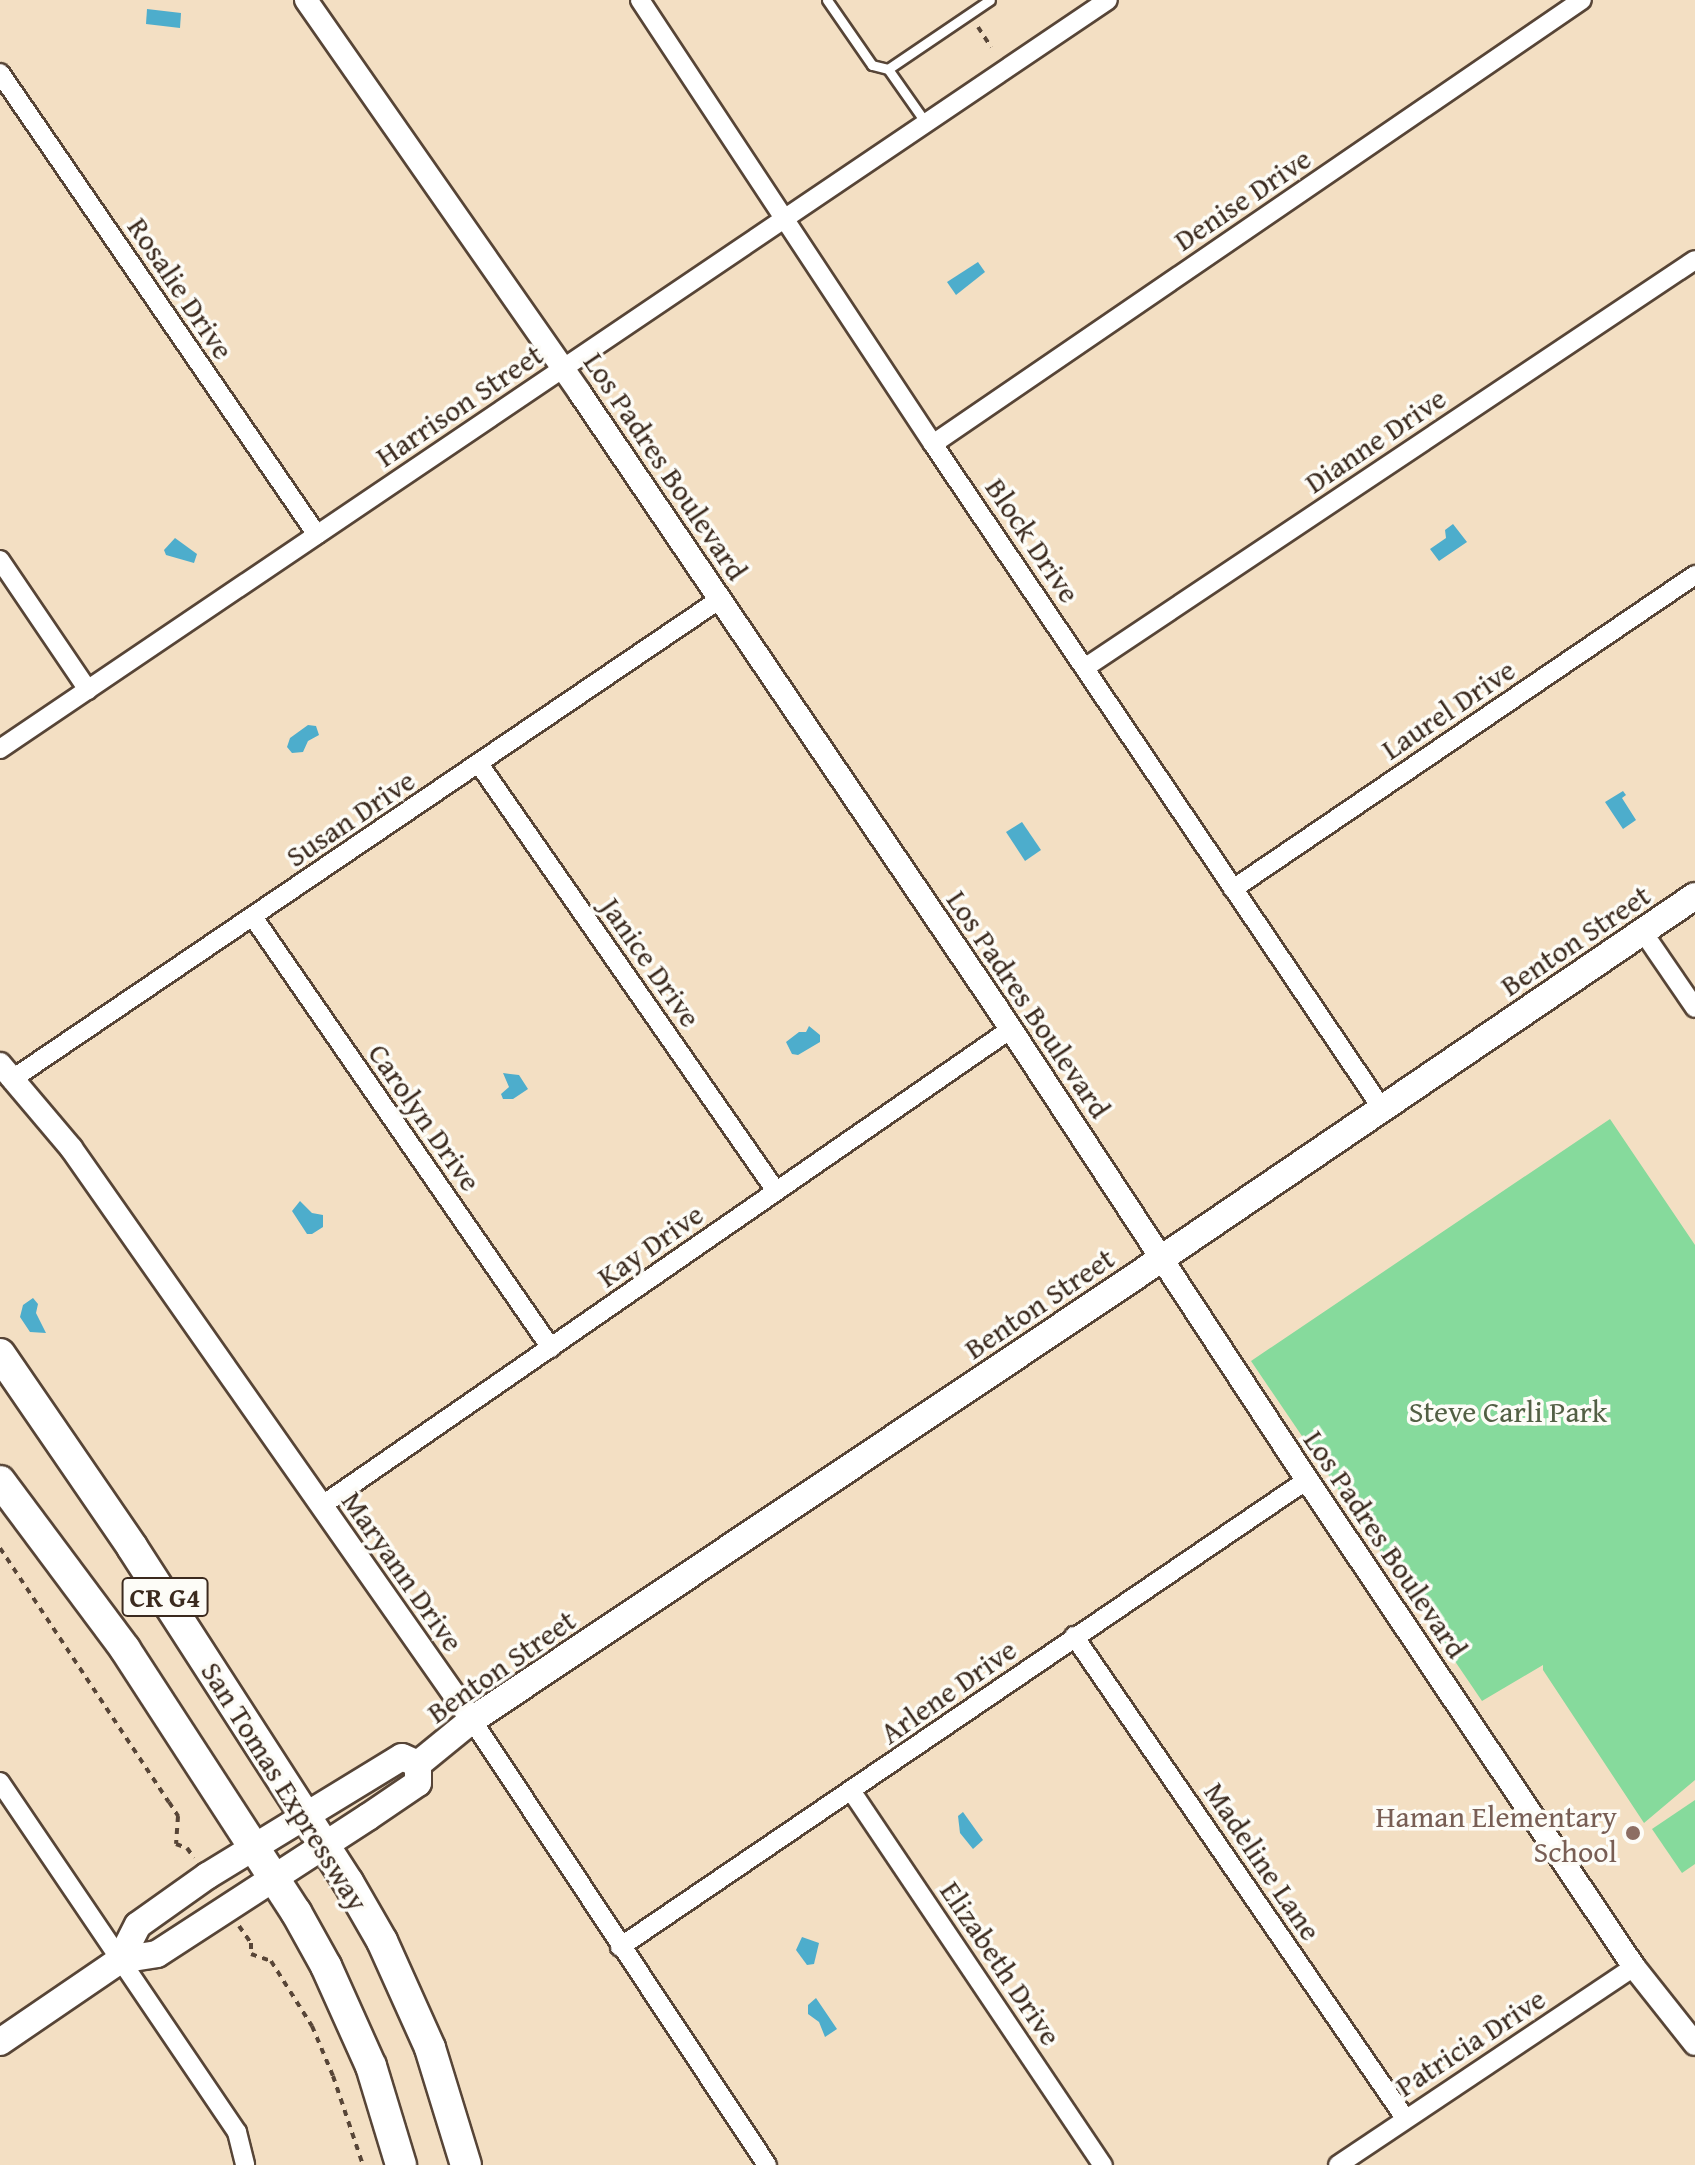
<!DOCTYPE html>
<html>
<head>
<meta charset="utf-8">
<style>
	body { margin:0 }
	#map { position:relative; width:1695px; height:2165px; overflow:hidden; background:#f3dfc3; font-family:"Gentium Book Plus",serif }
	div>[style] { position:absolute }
	.green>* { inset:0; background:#86da9c }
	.water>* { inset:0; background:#4dadcc }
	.path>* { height:4px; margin-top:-2px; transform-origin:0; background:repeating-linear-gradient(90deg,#574537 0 6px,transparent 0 12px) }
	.roads { filter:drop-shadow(2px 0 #574537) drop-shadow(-2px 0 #574537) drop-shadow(0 2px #574537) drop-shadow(0 -2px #574537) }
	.service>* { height:9px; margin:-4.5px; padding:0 4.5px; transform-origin:4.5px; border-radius:4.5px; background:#fff }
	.minor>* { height:18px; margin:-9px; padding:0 9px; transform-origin:9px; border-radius:9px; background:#fff }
	.tertiary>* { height:22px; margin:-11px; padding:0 11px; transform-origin:11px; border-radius:11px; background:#fff }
	.secondary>* { height:26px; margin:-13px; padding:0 13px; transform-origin:13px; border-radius:13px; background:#fff }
	.trunk>* { height:30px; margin:-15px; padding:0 15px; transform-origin:15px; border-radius:15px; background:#fff }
	.dots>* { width:22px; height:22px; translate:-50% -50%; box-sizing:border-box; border:4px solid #fdfcf7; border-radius:50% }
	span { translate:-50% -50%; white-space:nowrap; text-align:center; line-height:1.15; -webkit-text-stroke:7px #fdfcf7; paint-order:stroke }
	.shield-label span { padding:2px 6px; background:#fdfcf7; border:2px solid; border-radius:6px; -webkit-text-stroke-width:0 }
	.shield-label { font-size:28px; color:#3b2a1e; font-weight:700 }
	.street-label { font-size:30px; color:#3b2a1e }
	.park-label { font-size:30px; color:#525f44 }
	.education-label { font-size:30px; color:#785e54 }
	.right { translate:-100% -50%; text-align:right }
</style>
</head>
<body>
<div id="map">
	<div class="green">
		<i style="clip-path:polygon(1610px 1119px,1695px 1245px,1695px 1780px,1644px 1823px,1543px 1670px,1543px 1665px,1482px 1701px,1251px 1361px)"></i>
		<i style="clip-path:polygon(1695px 1800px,1695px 1864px,1682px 1873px,1652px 1829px)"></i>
	</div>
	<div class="water">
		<i style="clip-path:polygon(147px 9px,181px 13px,180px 28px,146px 24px)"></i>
		<i style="clip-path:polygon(978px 262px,985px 272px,956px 295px,947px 282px)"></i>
		<i style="clip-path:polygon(1453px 524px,1467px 542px,1439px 561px,1430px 549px,1446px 538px,1445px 530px)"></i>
		<i style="clip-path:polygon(175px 538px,197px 554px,194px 563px,166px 555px,164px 550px)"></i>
		<i style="clip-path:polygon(308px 725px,316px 726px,319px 735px,308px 741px,303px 752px,292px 753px,287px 747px,290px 738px)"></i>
		<i style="clip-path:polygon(1623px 791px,1626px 795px,1622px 798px,1636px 820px,1623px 829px,1605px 802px)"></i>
		<i style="clip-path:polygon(1022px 822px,1041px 850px,1025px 861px,1006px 832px)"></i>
		<i style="clip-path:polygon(809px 1026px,820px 1035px,820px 1042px,798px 1055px,792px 1054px,786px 1042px,799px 1032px,806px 1032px)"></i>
		<i style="clip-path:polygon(503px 1073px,519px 1075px,528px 1089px,513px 1099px,503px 1099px,501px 1094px,509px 1087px)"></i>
		<i style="clip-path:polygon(300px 1201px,312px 1213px,323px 1215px,323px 1227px,312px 1234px,307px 1234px,292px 1211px)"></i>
		<i style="clip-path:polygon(33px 1298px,38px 1304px,36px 1313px,46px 1333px,30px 1332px,20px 1317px,23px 1305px)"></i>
		<i style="clip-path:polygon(963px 1812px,983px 1840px,973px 1849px,960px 1833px,958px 1816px)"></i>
		<i style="clip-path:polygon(802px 1937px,819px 1943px,814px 1964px,807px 1965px,796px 1950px)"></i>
		<i style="clip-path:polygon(816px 1998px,837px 2029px,825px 2037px,819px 2022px,808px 2014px,808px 2005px)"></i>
	</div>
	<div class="path">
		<i style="left:978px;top:27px;width:24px;rotate:57deg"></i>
		<i style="left:0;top:1548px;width:305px;rotate:56.4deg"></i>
		<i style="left:169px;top:1802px;width:17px;rotate:57deg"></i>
		<i style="left:178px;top:1816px;width:28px;rotate:94deg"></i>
		<i style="left:176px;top:1844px;width:12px;rotate:20deg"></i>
		<i style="left:187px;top:1848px;width:12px;rotate:55deg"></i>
		<i style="left:239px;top:1926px;width:21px;rotate:55deg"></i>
		<i style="left:251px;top:1943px;width:11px;rotate:90deg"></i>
		<i style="left:251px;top:1954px;width:21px;rotate:19deg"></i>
		<i style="left:271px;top:1961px;width:77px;rotate:57.8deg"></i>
		<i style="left:312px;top:2026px;width:54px;rotate:67.2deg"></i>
		<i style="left:333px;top:2076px;width:94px;rotate:71.4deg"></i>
	</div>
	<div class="roads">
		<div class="service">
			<i style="left:827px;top:0;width:79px;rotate:55.3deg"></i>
			<i style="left:872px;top:65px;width:16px;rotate:14deg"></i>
			<i style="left:888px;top:69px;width:66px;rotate:54.9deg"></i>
			<i style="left:888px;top:69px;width:123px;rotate:-34.1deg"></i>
		</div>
		<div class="minor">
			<i style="left:640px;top:0;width:532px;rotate:56.58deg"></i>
			<i style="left:933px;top:444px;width:804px;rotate:55.95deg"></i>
			<i style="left:0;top:73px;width:560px;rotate:55.54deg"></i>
			<i style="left:933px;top:444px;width:786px;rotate:-34.38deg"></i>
			<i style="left:0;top:560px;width:157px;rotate:55.9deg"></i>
			<i style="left:1086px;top:667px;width:732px;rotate:-33.76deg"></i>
			<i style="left:0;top:749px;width:1337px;rotate:-34.06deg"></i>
			<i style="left:479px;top:764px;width:520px;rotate:55.18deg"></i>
			<i style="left:1233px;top:889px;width:559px;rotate:-34.2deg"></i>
			<i style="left:253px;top:917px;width:524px;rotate:55.34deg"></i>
			<i style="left:1643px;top:932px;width:92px;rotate:55.6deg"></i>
			<i style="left:11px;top:1080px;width:857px;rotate:-34.15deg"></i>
			<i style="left:321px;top:1506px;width:839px;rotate:-34.66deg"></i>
			<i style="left:1074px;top:1636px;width:585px;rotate:55.52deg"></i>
			<i style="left:472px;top:1720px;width:534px;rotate:56.46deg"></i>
			<i style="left:0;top:1782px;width:423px;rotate:55.9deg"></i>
			<i style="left:237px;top:2132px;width:34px;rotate:76deg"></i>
			<i style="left:852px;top:1792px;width:450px;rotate:56.1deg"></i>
			<i style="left:620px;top:1947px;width:831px;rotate:-34.21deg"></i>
			<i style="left:1338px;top:2165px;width:356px;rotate:-33.8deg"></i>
		</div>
		<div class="tertiary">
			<i style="left:306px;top:0;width:479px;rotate:55.1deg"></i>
			<i style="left:580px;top:393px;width:743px;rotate:55.86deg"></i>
			<i style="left:997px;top:1008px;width:565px;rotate:56.7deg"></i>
			<i style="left:1307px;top:1480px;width:587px;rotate:56.12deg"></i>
			<i style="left:1634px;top:1967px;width:98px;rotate:51.6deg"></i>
			<i style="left:0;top:1064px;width:110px;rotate:49.8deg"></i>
			<i style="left:71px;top:1148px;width:699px;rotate:54.97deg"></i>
		</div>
		<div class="secondary">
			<i style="left:418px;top:1764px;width:70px;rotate:-39.2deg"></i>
			<i style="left:472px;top:1720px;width:792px;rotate:-33.77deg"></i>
			<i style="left:1130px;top:1280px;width:683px;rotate:-34.2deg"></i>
			<i style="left:120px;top:1960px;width:39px;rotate:-63deg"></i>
			<i style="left:138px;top:1925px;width:85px;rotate:-35.4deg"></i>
			<i style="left:207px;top:1876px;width:228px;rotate:-31.4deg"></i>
			<i style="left:402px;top:1757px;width:17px;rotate:24deg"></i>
			<i style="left:0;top:2042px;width:145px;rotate:-34.3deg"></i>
			<i style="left:120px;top:1960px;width:37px;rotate:-9deg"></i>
			<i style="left:157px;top:1954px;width:252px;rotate:-33deg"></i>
			<i style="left:368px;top:1817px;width:60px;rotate:-34.2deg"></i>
			<i style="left:418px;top:1783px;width:19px;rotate:-90deg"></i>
		</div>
		<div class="trunk">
			<i style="left:0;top:1354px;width:234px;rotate:55.6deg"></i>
			<i style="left:132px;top:1547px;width:399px;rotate:57.2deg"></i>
			<i style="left:348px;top:1882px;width:68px;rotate:60deg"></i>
			<i style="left:382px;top:1941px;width:117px;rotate:65.8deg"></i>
			<i style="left:430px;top:2048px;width:122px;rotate:72.9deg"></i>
			<i style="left:0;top:1481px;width:209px;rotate:53.3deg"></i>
			<i style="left:125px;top:1649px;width:314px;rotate:57deg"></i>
			<i style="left:296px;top:1912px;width:62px;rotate:60.9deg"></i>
			<i style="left:326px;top:1966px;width:110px;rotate:65.8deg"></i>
			<i style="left:371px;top:2066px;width:103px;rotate:73.1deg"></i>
		</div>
	</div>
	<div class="dots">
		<i style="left:1633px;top:1833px;background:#8d6e63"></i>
	</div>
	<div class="shield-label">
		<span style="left:165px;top:1597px">CR G4</span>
	</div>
	<div class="street-label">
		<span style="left:1242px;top:199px;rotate:-34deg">Denise Drive</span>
		<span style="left:181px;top:288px;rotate:56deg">Rosalie Drive</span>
		<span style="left:459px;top:405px;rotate:-34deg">Harrison Street</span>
		<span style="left:1375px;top:440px;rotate:-34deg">Dianne Drive</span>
		<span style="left:666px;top:466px;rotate:56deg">Los Padres Boulevard</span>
		<span style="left:1033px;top:540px;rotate:56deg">Block Drive</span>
		<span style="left:1448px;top:709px;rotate:-34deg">Laurel Drive</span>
		<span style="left:350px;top:818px;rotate:-34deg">Susan Drive</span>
		<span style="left:1575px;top:940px;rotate:-34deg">Benton Street</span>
		<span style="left:651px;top:962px;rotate:55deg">Janice Drive</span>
		<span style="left:1029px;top:1004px;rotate:56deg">Los Padres Boulevard</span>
		<span style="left:425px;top:1117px;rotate:55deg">Carolyn Drive</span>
		<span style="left:650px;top:1245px;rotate:-35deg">Kay Drive</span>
		<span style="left:1039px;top:1303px;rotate:-34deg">Benton Street</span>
		<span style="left:1386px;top:1544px;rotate:56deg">Los Padres Boulevard</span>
		<span style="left:403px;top:1571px;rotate:55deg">Maryann Drive</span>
		<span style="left:501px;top:1666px;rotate:-35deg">Benton Street</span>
		<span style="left:948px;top:1691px;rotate:-35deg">Arlene Drive</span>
		<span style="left:285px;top:1786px;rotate:58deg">San Tomas Expressway</span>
		<span style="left:1263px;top:1861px;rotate:56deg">Madeline Lane</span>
		<span style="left:1001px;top:1963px;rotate:56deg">Elizabeth Drive</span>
		<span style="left:1470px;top:2042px;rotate:-33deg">Patricia Drive</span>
	</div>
	<div class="park-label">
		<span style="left:1508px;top:1411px">Steve Carli Park</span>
	</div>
	<div class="education-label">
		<span class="right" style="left:1617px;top:1833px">Haman Elementary<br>School</span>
	</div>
</div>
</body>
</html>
